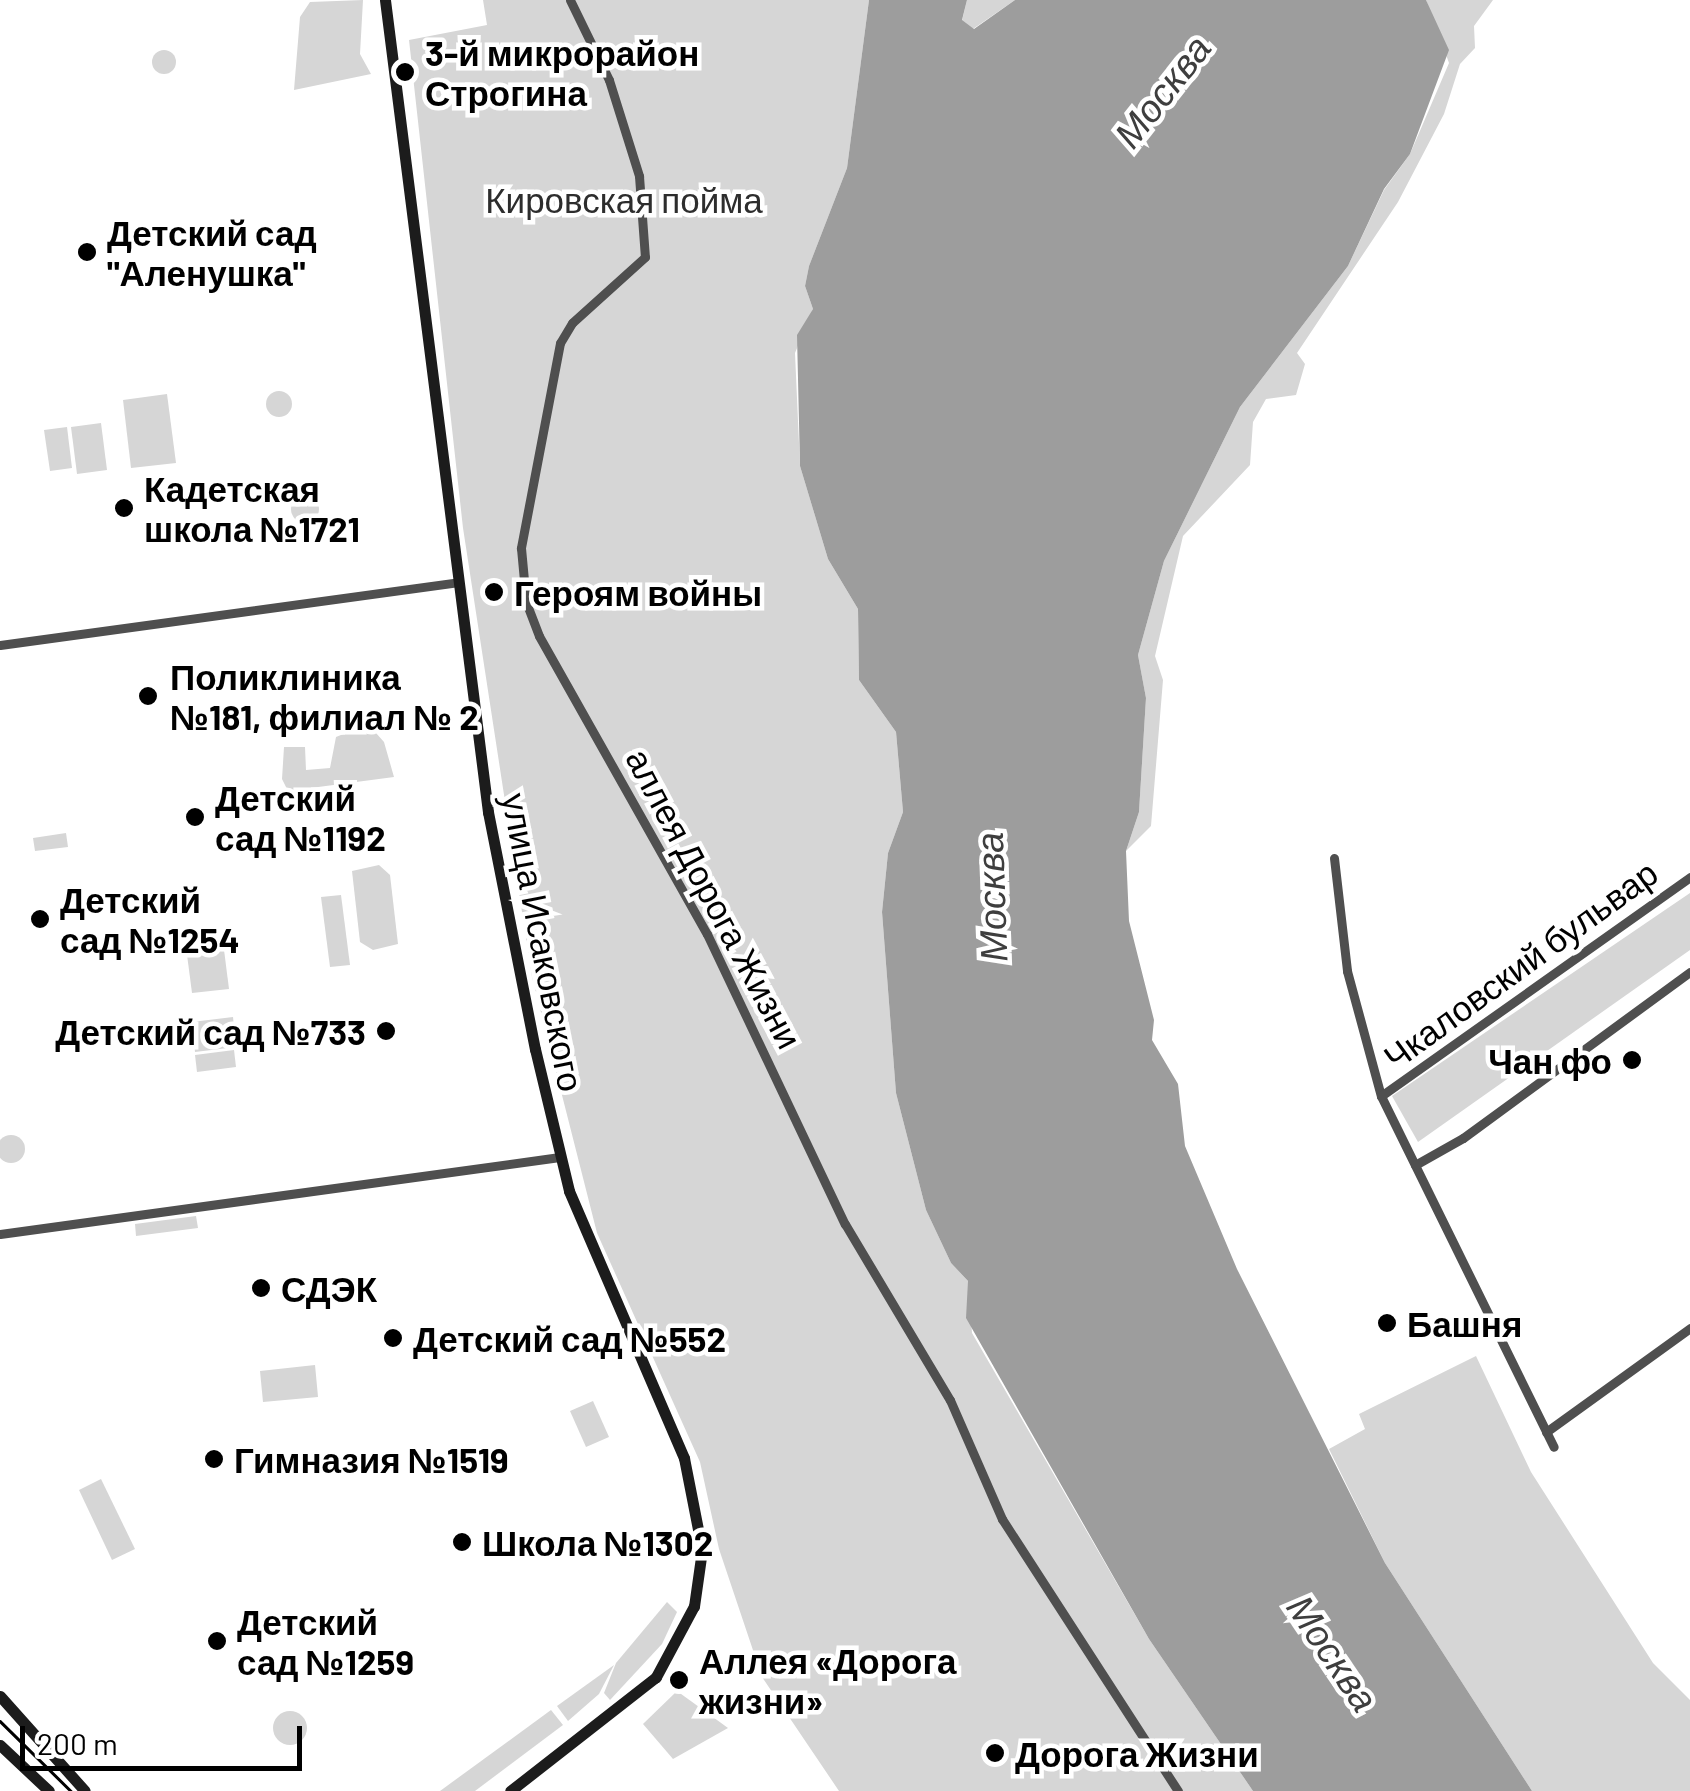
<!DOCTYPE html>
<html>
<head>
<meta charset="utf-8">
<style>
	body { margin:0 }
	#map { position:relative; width:1690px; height:1791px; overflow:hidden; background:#fff; font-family:Barlow,sans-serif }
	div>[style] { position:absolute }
	.green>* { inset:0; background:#d6d6d6 }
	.round { border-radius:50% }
	.water>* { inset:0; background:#9d9d9d }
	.street>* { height:9px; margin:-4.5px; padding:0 4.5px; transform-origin:4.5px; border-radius:4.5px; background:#4f4f4f }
	.secondary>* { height:11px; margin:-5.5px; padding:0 5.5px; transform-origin:5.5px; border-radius:5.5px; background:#1c1c1c }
	.tram>* { height:2.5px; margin:-1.25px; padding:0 1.25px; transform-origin:1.25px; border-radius:1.25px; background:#000 }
	.dots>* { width:28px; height:28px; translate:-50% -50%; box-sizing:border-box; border:5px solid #fff; border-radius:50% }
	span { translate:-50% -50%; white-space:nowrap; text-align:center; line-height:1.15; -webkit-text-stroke:9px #fff; paint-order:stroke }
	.poi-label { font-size:35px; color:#000; font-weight:700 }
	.left { translate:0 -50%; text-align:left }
	.right { translate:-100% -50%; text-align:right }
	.park-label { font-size:35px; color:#2d2d2d }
	.street-label { font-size:35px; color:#000 }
	.water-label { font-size:38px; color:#3e3e3e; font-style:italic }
	.scale { position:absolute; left:20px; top:1726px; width:282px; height:45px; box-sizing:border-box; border:5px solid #000; border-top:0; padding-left:12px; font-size:30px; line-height:35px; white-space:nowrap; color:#000; -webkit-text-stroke:8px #fff; paint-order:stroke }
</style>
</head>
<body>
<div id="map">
	<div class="green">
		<i style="clip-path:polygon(363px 0,360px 54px,371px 74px,294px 90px,300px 17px,310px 2px)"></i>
		<i style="clip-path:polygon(483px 0,869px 0,847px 168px,809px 266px,805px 286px,813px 309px,795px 353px,800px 466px,828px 559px,858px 609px,859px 680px,896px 732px,903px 812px,888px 853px,882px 912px,896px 1093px,926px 1210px,951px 1263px,968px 1281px,972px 1333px,1149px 1639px,1253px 1791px,839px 1791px,762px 1677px,719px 1549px,700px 1462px,597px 1233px,532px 977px,463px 528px,409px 40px,487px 25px)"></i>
		<i style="clip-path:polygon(967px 0,1015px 0,973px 29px,962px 21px)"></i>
		<i style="clip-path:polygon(1426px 0,1493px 0,1474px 26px,1475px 48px,1460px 64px,1444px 114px,1398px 202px,1297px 353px,1305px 364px,1296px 395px,1266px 399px,1253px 422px,1250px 465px,1183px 536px,1155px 656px,1163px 680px,1151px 826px,1126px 851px,1139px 812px,1146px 698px,1138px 655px,1164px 561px,1240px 407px,1348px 266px,1384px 190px,1410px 154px,1449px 63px)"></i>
		<i class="round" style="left:152px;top:50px;width:24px;height:24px"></i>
		<i class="round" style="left:266px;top:391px;width:26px;height:26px"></i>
		<i style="clip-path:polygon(167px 394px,176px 463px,131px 468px,123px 400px)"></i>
		<i style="clip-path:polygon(101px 423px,107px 470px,77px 474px,71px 427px)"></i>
		<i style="clip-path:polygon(67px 427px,72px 468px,50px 471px,44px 430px)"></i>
		<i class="round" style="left:291px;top:495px;width:28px;height:28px"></i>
		<i style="clip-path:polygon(368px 724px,384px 742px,394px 777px,288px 791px,282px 779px,284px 747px,305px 747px,306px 770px,330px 768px,336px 737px)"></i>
		<i style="clip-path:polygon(66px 833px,68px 847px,35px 851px,33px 838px)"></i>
		<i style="clip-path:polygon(379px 865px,390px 875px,398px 944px,373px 950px,360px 942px,352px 871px)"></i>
		<i style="clip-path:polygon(1690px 893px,1690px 950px,1418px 1142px,1392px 1096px)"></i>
		<i style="clip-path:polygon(341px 895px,350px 965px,330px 967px,321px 897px)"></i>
		<i style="clip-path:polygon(223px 942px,229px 989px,192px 993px,186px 947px)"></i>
		<i style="clip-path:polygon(233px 1017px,236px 1047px,195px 1052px,192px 1022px)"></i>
		<i style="clip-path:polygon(234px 1050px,236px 1067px,197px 1072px,195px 1055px)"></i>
		<i class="round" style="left:-3px;top:1135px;width:28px;height:28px"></i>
		<i style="clip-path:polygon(196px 1216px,198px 1228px,136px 1236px,135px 1224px)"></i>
		<i style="clip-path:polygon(1476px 1356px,1531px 1472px,1653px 1663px,1690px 1700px,1690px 1791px,1532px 1791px,1385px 1563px,1329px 1449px,1365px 1429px,1359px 1414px)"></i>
		<i style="clip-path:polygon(315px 1365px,318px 1397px,263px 1402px,260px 1371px)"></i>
		<i style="clip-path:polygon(593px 1401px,609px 1437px,586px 1447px,570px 1411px)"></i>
		<i style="clip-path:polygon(101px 1479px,135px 1549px,112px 1560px,79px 1490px)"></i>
		<i style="clip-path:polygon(667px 1602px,677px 1612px,662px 1644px,610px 1700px,604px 1693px,616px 1663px)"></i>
		<i style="clip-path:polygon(614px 1665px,599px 1694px,568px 1721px,557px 1706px)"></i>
		<i style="clip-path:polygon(677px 1691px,728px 1728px,673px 1759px,643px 1724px)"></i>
		<i style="clip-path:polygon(551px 1710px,563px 1725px,475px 1791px,440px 1791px)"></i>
		<i class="round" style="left:273px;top:1711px;width:34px;height:34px"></i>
	</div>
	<div class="water">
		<i style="clip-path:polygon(869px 0,967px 0,962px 20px,974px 29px,1015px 0,1426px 0,1449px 50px,1410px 154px,1384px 189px,1348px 266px,1240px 407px,1164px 561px,1138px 655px,1146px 698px,1139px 812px,1126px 851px,1129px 921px,1154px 1020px,1152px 1040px,1178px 1084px,1185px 1146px,1237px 1269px,1385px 1563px,1532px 1791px,1253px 1791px,1149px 1639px,966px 1318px,968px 1281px,951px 1263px,926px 1210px,896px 1093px,882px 912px,888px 853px,903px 812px,896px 732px,859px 680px,858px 609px,828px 559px,800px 466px,797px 335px,813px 309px,805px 286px,809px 266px,847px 168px)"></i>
	</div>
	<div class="street">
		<i style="left:570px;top:0;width:89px;rotate:64deg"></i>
		<i style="left:609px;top:80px;width:101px;rotate:72.6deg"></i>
		<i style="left:639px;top:176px;width:81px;rotate:85.8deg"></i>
		<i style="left:645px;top:257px;width:98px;rotate:137.9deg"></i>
		<i style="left:572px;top:323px;width:23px;rotate:121deg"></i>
		<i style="left:560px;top:343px;width:209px;rotate:100.8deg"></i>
		<i style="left:521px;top:548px;width:54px;rotate:84.7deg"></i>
		<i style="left:526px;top:602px;width:36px;rotate:69deg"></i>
		<i style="left:539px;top:636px;width:342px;rotate:60.6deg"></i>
		<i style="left:707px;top:934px;width:321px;rotate:64.6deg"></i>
		<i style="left:845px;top:1224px;width:205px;rotate:59.2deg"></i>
		<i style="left:950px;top:1400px;width:130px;rotate:66.4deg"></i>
		<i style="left:1002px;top:1519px;width:324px;rotate:57.1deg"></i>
		<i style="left:0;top:645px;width:463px;rotate:-7.8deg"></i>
		<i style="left:1334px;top:858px;width:114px;rotate:83.4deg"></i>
		<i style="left:1347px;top:971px;width:130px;rotate:74.8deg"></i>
		<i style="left:1381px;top:1096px;width:391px;rotate:63.8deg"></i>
		<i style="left:1381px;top:1096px;width:379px;rotate:-35.3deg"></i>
		<i style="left:1415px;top:1165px;width:55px;rotate:-29.4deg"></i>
		<i style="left:1463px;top:1138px;width:281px;rotate:-36.2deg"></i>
		<i style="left:0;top:1234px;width:565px;rotate:-7.83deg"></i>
		<i style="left:1546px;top:1432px;width:178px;rotate:-35.8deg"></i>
	</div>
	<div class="secondary">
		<i style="left:385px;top:0;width:819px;rotate:82.77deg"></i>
		<i style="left:488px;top:812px;width:242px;rotate:78.8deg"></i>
		<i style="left:535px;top:1049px;width:146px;rotate:76.5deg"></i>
		<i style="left:569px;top:1191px;width:291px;rotate:66.7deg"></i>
		<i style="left:684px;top:1458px;width:94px;rotate:78.9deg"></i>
		<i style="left:702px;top:1550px;width:57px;rotate:98.1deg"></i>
		<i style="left:694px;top:1606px;width:81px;rotate:118.2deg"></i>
		<i style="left:656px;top:1677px;width:185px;rotate:142deg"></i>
		<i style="left:0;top:1696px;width:127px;rotate:48.2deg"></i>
		<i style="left:0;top:1745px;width:67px;rotate:43.2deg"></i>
	</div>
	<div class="tram">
		<i style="left:0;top:1721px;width:100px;rotate:44.6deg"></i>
	</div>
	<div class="dots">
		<i style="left:405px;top:72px;background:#000"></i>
		<i style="left:87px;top:252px;background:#000"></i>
		<i style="left:124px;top:508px;background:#000"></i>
		<i style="left:494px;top:592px;background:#000"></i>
		<i style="left:148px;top:696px;background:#000"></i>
		<i style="left:195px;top:817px;background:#000"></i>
		<i style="left:40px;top:919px;background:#000"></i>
		<i style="left:386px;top:1031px;background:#000"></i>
		<i style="left:1632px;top:1060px;background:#000"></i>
		<i style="left:261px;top:1288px;background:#000"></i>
		<i style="left:1387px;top:1323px;background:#000"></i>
		<i style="left:393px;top:1338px;background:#000"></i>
		<i style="left:214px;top:1459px;background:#000"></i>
		<i style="left:462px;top:1542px;background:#000"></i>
		<i style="left:217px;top:1641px;background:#000"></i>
		<i style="left:679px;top:1680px;background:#000"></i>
		<i style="left:995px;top:1753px;background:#000"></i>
	</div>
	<div class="poi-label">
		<span class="left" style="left:425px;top:72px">3-й микрорайон<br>Строгина</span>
		<span class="left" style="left:107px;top:252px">Детский сад<br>"Аленушка"</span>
		<span class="left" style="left:144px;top:508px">Кадетская<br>школа №1721</span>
		<span class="left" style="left:514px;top:592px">Героям войны</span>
		<span class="left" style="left:170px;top:696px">Поликлиника<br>№181, филиал № 2</span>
		<span class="left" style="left:215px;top:817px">Детский<br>сад №1192</span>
		<span class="left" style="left:60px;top:919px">Детский<br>сад №1254</span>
		<span class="right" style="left:366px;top:1031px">Детский сад №733</span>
		<span class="right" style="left:1612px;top:1060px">Чан фо</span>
		<span class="left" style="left:281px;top:1288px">СДЭК</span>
		<span class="left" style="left:1407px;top:1323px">Башня</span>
		<span class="left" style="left:413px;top:1338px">Детский сад №552</span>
		<span class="left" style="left:234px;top:1459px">Гимназия №1519</span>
		<span class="left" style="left:482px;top:1542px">Школа №1302</span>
		<span class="left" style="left:237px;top:1641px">Детский<br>сад №1259</span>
		<span class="left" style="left:699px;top:1680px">Аллея «Дорога<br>жизни»</span>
		<span class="left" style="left:1015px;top:1753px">Дорога Жизни</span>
	</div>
	<div class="park-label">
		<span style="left:624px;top:199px">Кировская пойма</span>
	</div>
	<div class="street-label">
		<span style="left:715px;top:898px;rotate:62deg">аллея Дорога Жизни</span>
		<span style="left:544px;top:942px;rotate:79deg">улица Исаковского</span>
		<span style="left:1520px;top:964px;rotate:-36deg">Чкаловский бульвар</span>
	</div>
	<div class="water-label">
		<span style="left:1162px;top:91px;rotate:-52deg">Москва</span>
		<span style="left:991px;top:897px;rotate:-92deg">Москва</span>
		<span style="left:1333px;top:1653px;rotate:56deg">Москва</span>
	</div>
	<div class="scale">200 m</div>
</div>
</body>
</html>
